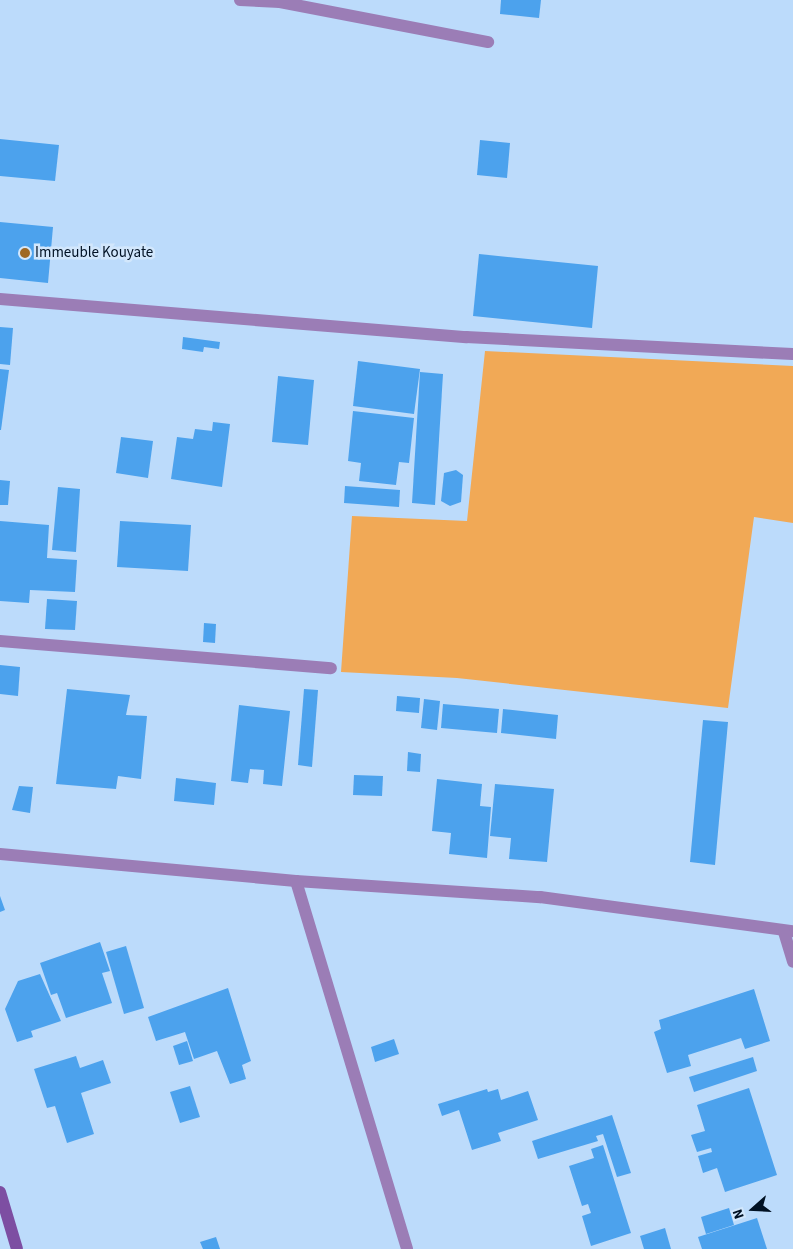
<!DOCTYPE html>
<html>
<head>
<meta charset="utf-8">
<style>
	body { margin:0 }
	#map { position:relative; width:793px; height:1249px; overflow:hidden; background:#bcdbfb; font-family:"Source Sans 3",sans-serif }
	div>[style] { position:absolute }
	.green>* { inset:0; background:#f1a956 }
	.building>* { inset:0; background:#4ca2ed }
	.street>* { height:12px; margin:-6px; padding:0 6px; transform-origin:6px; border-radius:6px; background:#9b7db6 }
	.secondary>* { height:12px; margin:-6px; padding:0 6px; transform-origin:6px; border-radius:6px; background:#7d4ea2 }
	.dots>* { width:14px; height:14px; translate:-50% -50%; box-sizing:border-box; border:2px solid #d2e7fc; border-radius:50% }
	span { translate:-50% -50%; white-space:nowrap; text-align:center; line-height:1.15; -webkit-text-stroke:5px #d2e7fc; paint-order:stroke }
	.poi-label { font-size:15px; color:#001123 }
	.left { translate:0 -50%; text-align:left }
	.north { position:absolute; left:728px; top:1184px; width:50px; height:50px; -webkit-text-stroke:4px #d2e7fc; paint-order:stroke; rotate:251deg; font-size:14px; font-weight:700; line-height:20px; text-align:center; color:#001123 }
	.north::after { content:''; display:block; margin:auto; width:18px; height:22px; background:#001123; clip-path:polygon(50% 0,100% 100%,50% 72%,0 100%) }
</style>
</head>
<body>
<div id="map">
	<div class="green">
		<i style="clip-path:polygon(485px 351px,793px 366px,793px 523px,754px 517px,728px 708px,457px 678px,341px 672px,352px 516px,467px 521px)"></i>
	</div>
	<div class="building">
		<i style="clip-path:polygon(501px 0,541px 0,539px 18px,500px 14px)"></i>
		<i style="clip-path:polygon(0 139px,59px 145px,55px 181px,0 176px)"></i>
		<i style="clip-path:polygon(480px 140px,510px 143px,507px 178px,477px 175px)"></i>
		<i style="clip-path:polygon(0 222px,53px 227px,48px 283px,0 278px)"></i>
		<i style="clip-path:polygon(479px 254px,598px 266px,592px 328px,473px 316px)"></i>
		<i style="clip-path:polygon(0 327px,13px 328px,10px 365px,0 364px)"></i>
		<i style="clip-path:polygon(183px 337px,220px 342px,219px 349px,204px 347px,203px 352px,182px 349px)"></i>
		<i style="clip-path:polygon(358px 361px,420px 369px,414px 414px,353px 406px)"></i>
		<i style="clip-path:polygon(0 369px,9px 370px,1px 430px,0 430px)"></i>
		<i style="clip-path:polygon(420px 372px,443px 374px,435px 505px,412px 503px)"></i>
		<i style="clip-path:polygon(278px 376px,314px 380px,308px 445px,272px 442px)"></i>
		<i style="clip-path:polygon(353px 411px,414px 418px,409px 463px,399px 462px,396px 485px,359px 481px,361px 463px,348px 461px)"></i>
		<i style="clip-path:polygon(213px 422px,230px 424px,222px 487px,171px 479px,177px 437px,193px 439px,195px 429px,212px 431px)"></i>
		<i style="clip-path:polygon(121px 437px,153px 441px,148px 478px,116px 473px)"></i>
		<i style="clip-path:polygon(456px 470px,463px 475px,461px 502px,450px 506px,441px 501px,444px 473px)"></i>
		<i style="clip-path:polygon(0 480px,10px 481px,8px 505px,0 505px)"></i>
		<i style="clip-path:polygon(345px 486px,400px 490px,399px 507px,344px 503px)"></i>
		<i style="clip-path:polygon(58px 487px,80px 489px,76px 552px,52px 550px)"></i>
		<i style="clip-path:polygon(0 521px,49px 525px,47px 558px,77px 560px,75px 592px,30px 590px,29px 603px,0 601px)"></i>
		<i style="clip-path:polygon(120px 521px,191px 525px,188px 571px,117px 567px)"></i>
		<i style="clip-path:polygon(47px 599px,77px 601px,75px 630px,45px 629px)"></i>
		<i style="clip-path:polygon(204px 623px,216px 624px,215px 643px,203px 642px)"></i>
		<i style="clip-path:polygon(0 665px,20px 667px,18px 696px,0 694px)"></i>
		<i style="clip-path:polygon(67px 689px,130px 695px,126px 715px,147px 716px,141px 779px,118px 776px,116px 789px,56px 784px)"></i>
		<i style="clip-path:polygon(304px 689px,318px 690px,312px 767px,298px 765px)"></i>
		<i style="clip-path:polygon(397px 696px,420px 698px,419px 713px,396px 711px)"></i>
		<i style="clip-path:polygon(424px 699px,440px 701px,437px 730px,421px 728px)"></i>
		<i style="clip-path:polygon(443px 704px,499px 709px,497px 733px,441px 728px)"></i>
		<i style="clip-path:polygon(239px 705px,290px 711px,282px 786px,263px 784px,264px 770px,250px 769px,248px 783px,231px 781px)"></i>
		<i style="clip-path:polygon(503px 709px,558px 715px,556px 739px,501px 733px)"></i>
		<i style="clip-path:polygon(703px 720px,728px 722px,715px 865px,690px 862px)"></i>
		<i style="clip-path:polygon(408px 752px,421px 754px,420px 772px,407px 771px)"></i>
		<i style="clip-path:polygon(354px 775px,383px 776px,382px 796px,353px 795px)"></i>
		<i style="clip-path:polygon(176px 778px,216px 783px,214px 805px,174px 801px)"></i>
		<i style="clip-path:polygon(437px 779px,482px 784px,480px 806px,491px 807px,487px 858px,449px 854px,451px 833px,432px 831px)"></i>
		<i style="clip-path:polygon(495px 784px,554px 789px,547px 862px,509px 859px,511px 838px,490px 836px)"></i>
		<i style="clip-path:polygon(19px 786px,33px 787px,30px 813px,12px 810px)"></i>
		<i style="clip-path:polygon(0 896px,5px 910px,0 912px)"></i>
		<i style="clip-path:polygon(100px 942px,110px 971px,102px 973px,112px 1003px,66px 1018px,57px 993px,51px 995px,40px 963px)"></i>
		<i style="clip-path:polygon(126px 946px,144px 1008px,124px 1014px,106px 952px)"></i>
		<i style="clip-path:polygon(40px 974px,61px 1021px,31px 1031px,33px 1037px,17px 1042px,5px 1009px,18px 981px)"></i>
		<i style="clip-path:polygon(228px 988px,251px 1061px,242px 1065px,246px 1079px,230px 1084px,217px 1051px,194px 1059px,185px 1032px,156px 1041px,148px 1017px)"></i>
		<i style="clip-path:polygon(754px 989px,770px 1041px,745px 1049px,741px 1038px,688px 1055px,691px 1066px,667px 1073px,654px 1032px,661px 1029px,659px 1020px)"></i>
		<i style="clip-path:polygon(394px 1039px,399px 1054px,375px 1062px,371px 1047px)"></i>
		<i style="clip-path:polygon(187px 1041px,193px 1061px,179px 1065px,173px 1046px)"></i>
		<i style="clip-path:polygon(76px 1056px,80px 1068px,103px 1060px,111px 1083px,81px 1093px,94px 1134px,67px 1143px,55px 1106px,47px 1108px,34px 1069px)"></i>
		<i style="clip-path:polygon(753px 1057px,757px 1071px,694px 1092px,689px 1077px)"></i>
		<i style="clip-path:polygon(190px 1086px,200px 1117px,180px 1123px,170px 1092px)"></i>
		<i style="clip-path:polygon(749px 1088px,777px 1175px,725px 1192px,717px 1168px,703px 1173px,698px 1156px,712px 1152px,711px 1148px,697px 1152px,691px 1135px,705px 1131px,697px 1105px)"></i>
		<i style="clip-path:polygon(487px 1089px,488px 1092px,498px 1089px,501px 1100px,528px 1091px,538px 1120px,498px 1133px,501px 1141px,472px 1150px,459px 1110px,442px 1116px,438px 1104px)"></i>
		<i style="clip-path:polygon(612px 1115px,631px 1173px,617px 1177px,603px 1134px,596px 1136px,598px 1141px,538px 1159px,532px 1141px)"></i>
		<i style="clip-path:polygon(603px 1145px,631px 1233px,591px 1246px,582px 1216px,591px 1213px,588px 1204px,582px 1206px,569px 1166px,594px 1158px,591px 1149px)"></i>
		<i style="clip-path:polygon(729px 1208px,734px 1225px,706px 1234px,701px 1217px)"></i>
		<i style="clip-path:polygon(757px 1218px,767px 1249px,702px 1249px,698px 1237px)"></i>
		<i style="clip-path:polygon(665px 1228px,671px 1249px,644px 1249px,640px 1236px)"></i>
		<i style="clip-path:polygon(216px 1237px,220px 1249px,203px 1249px,200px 1242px)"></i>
	</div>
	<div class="street">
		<i style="left:240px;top:0;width:40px;rotate:2.9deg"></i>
		<i style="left:280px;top:2px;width:212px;rotate:10.9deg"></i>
		<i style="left:0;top:299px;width:468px;rotate:4.7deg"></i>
		<i style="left:466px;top:337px;width:327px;rotate:3deg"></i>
		<i style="left:0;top:641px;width:332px;rotate:4.7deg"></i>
		<i style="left:0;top:854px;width:297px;rotate:5.2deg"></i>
		<i style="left:296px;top:881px;width:245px;rotate:3.8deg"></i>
		<i style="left:540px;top:897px;width:255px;rotate:7.7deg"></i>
		<i style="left:296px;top:881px;width:384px;rotate:73.2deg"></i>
		<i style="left:784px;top:932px;width:31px;rotate:73deg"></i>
	</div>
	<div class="secondary">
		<i style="left:0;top:1192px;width:59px;rotate:73.4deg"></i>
	</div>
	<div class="dots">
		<i style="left:25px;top:253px;background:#9f6823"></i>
	</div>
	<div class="poi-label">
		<span class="left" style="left:35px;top:253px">Immeuble Kouyate</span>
	</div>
	<div class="north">N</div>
</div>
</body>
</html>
